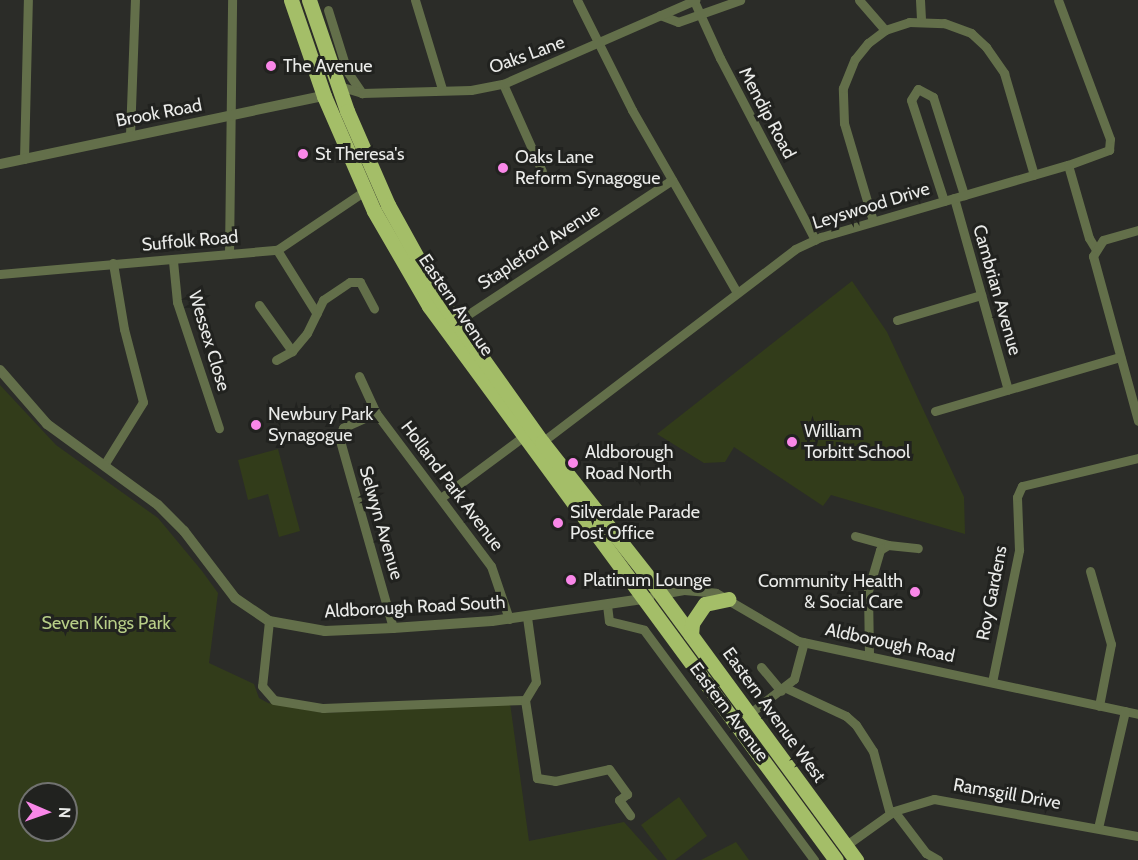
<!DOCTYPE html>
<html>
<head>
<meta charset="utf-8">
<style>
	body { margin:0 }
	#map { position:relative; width:1138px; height:860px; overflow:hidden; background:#2b2c28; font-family:Cabin,sans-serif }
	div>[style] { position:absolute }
	.green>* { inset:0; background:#323c1a }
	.minor>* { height:9px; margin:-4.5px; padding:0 4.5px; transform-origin:4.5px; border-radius:4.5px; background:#636f4a }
	.tertiary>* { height:10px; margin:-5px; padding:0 5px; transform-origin:5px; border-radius:5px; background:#636f4a }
	.trunk>* { height:15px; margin:-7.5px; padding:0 7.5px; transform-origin:7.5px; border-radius:7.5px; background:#a4be68 }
	.dots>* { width:16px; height:16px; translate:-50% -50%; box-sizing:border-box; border:3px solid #21221f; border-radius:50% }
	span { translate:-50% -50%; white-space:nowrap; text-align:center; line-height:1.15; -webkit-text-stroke:6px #21221f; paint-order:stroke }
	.street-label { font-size:18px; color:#eaebe9 }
	.poi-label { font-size:18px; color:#eaebe9 }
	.left { translate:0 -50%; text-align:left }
	.right { translate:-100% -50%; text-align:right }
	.park-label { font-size:18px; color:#b7ce87 }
	.north { position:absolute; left:18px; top:782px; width:60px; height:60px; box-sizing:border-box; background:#21221f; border:2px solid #717270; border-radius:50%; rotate:92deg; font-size:16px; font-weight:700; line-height:24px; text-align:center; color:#eaebe9 }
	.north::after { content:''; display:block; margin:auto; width:21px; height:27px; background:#f987e8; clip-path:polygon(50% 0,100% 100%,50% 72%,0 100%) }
</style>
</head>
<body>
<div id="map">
	<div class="green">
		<i style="clip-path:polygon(852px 281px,887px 332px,964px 497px,965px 534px,831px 495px,823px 506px,734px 447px,725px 462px,704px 463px,657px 434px)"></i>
		<i style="clip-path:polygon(evenodd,0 385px,56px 445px,158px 518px,202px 571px,218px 593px,209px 663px,254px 684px,259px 698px,268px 703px,324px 713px,510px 703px,529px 841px,624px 822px,658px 860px,0 860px,0 385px,30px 794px,66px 794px,66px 830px,30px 830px,30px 794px)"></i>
		<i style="clip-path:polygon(278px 449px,300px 531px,279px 537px,268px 494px,248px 500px,238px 460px)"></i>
		<i style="clip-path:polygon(679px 797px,707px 836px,675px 860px,667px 860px,641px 825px)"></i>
		<i style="clip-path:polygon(736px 842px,749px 860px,701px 860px)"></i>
	</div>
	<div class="minor">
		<i style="left:415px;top:0;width:93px;rotate:73.1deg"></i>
		<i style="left:577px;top:0;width:123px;rotate:63.4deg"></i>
		<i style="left:632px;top:110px;width:209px;rotate:60.1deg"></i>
		<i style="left:859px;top:0;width:40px;rotate:49deg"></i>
		<i style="left:920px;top:0;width:21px;rotate:87deg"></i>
		<i style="left:694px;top:1px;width:63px;rotate:65.5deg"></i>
		<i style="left:720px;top:58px;width:205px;rotate:62.4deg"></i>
		<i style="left:328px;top:10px;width:64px;rotate:72.7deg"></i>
		<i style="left:347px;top:71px;width:27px;rotate:56deg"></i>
		<i style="left:660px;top:15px;width:19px;rotate:21deg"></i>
		<i style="left:678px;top:22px;width:66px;rotate:-19.5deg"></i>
		<i style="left:503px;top:84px;width:95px;rotate:65.9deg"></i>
		<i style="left:339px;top:86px;width:24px;rotate:17deg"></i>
		<i style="left:362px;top:93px;width:109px;rotate:-1.6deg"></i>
		<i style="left:471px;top:90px;width:33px;rotate:-11deg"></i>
		<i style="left:503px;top:84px;width:210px;rotate:-23.6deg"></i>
		<i style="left:130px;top:135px;width:135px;rotate:-87.9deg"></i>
		<i style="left:24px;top:159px;width:159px;rotate:-88.6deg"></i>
		<i style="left:1068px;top:165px;width:76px;rotate:74deg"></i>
		<i style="left:1089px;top:238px;width:12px;rotate:59deg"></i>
		<i style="left:954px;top:198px;width:199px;rotate:74.3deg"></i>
		<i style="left:944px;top:201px;width:106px;rotate:-108.1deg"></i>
		<i style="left:911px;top:100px;width:13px;rotate:-58deg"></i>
		<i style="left:918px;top:89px;width:17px;rotate:28deg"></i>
		<i style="left:933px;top:97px;width:103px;rotate:72.4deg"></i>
		<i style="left:873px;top:221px;width:102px;rotate:-106.5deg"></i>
		<i style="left:844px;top:123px;width:35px;rotate:-92deg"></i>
		<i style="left:843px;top:88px;width:31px;rotate:-68deg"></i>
		<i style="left:855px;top:59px;width:21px;rotate:-51deg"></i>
		<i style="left:868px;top:43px;width:21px;rotate:-37deg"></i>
		<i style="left:885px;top:30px;width:25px;rotate:-18deg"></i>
		<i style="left:909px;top:22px;width:35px;rotate:2deg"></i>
		<i style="left:944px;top:23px;width:29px;rotate:20deg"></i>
		<i style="left:971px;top:33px;width:21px;rotate:43deg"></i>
		<i style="left:986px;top:47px;width:32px;rotate:55deg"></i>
		<i style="left:1004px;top:73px;width:106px;rotate:73.6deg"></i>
		<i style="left:1138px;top:230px;width:36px;rotate:164deg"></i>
		<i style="left:1103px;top:240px;width:19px;rotate:122deg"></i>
		<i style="left:1093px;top:256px;width:171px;rotate:74.7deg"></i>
		<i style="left:277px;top:250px;width:75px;rotate:58deg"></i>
		<i style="left:229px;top:254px;width:254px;rotate:-89.3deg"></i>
		<i style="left:173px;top:261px;width:41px;rotate:84.4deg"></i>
		<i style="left:177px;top:302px;width:133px;rotate:71.6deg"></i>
		<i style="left:0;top:274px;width:278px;rotate:-5deg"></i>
		<i style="left:277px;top:250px;width:107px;rotate:-34deg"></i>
		<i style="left:259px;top:305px;width:57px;rotate:54.3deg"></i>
		<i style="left:897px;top:320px;width:88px;rotate:-16.6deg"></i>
		<i style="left:455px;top:323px;width:260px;rotate:-33.4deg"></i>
		<i style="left:276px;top:360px;width:18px;rotate:-29deg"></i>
		<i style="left:292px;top:351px;width:23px;rotate:-50deg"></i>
		<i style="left:307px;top:333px;width:37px;rotate:-64deg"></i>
		<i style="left:323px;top:300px;width:32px;rotate:-34deg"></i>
		<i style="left:350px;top:282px;width:10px"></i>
		<i style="left:360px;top:282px;width:30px;rotate:62deg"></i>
		<i style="left:359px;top:376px;width:41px;rotate:65.3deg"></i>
		<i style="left:376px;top:413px;width:191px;rotate:53.1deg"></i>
		<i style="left:491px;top:566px;width:56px;rotate:71.2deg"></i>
		<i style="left:935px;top:411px;width:193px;rotate:-16.3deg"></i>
		<i style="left:376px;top:413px;width:36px;rotate:156deg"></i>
		<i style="left:343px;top:428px;width:10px;rotate:114deg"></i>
		<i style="left:339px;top:437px;width:198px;rotate:74.2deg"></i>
		<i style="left:542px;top:442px;width:318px;rotate:-37.3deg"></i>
		<i style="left:795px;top:249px;width:29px;rotate:-25deg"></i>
		<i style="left:821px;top:237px;width:257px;rotate:-16.3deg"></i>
		<i style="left:1068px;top:165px;width:44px;rotate:-20.1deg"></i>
		<i style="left:1109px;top:150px;width:11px;rotate:-85deg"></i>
		<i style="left:1110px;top:139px;width:148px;rotate:-110.5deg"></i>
		<i style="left:104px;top:465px;width:74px;rotate:-58.2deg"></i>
		<i style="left:143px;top:402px;width:75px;rotate:-104.6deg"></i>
		<i style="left:124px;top:329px;width:67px;rotate:-99.5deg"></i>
		<i style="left:442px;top:497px;width:102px;rotate:-36.6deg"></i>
		<i style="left:855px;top:536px;width:34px;rotate:15deg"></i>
		<i style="left:1090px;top:571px;width:76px;rotate:74deg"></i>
		<i style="left:1111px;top:644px;width:63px;rotate:101deg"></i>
		<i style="left:661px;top:594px;width:23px;rotate:-10deg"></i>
		<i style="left:684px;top:590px;width:32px;rotate:5deg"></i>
		<i style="left:716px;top:593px;width:95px;rotate:30.3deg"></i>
		<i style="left:798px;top:641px;width:348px;rotate:12.1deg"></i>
		<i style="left:607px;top:605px;width:16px;rotate:83deg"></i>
		<i style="left:609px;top:621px;width:36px;rotate:14deg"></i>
		<i style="left:644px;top:630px;width:286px;rotate:53.5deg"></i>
		<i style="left:269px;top:621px;width:65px;rotate:96.1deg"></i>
		<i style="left:262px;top:686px;width:18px;rotate:49deg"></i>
		<i style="left:274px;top:700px;width:50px;rotate:9.3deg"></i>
		<i style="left:323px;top:708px;width:202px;rotate:-2.3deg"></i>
		<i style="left:869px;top:655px;width:64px;rotate:-90.9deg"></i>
		<i style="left:868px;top:591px;width:43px;rotate:-73.7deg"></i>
		<i style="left:880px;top:550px;width:9px;rotate:-32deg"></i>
		<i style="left:888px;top:545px;width:30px;rotate:6deg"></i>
		<i style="left:761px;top:667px;width:31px;rotate:50deg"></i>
		<i style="left:992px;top:682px;width:135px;rotate:-78.4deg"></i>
		<i style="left:1019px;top:550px;width:53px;rotate:-92.2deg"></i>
		<i style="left:1017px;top:497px;width:12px;rotate:-66deg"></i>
		<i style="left:1022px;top:486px;width:119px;rotate:-13.6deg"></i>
		<i style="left:786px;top:688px;width:66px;rotate:25deg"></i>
		<i style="left:846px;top:716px;width:13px;rotate:42deg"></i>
		<i style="left:856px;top:725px;width:31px;rotate:57deg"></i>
		<i style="left:873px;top:751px;width:65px;rotate:74.9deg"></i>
		<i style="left:525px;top:700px;width:79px;rotate:81.3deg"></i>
		<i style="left:537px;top:778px;width:18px;rotate:9deg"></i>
		<i style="left:555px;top:781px;width:55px;rotate:-12.5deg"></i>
		<i style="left:609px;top:769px;width:31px;rotate:54deg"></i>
		<i style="left:627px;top:794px;width:10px;rotate:143deg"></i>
		<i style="left:619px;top:800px;width:19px;rotate:54deg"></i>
		<i style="left:525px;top:700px;width:21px;rotate:-59deg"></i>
		<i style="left:536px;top:682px;width:66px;rotate:-97.9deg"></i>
		<i style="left:749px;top:714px;width:57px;rotate:-37.9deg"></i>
		<i style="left:794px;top:679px;width:38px;rotate:-75deg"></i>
		<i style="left:894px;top:811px;width:53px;rotate:52.7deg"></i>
		<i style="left:926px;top:853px;width:14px;rotate:30deg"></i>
		<i style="left:1098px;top:828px;width:120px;rotate:-77deg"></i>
		<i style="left:845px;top:846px;width:60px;rotate:-35.5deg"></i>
		<i style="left:894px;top:811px;width:42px;rotate:-16.7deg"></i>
		<i style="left:934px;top:799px;width:207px;rotate:10.3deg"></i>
	</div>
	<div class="tertiary">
		<i style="left:0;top:164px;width:331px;rotate:-11.9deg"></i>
		<i style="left:0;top:370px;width:72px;rotate:49deg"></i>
		<i style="left:47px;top:424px;width:137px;rotate:36.1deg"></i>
		<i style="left:158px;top:505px;width:37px;rotate:45deg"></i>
		<i style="left:184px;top:531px;width:84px;rotate:52.7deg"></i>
		<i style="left:235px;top:598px;width:41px;rotate:34.1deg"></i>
		<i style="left:269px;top:621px;width:57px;rotate:10.1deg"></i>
		<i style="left:325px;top:631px;width:68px;rotate:-2.5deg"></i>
		<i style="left:393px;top:628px;width:99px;rotate:-4deg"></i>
		<i style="left:492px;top:621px;width:159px;rotate:-8.3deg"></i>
	</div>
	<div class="trunk">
		<i style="left:291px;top:0;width:102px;rotate:71deg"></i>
		<i style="left:324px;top:96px;width:125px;rotate:66.5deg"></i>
		<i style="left:374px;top:211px;width:110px;rotate:59.9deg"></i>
		<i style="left:429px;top:306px;width:687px;rotate:53.7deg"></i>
		<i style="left:309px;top:0;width:117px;rotate:71.1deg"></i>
		<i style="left:347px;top:111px;width:103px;rotate:66.4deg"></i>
		<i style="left:388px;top:205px;width:107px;rotate:61deg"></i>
		<i style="left:440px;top:299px;width:176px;rotate:54.5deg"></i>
		<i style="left:542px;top:442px;width:173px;rotate:51.8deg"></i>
		<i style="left:649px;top:578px;width:350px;rotate:53.7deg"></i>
		<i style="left:691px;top:635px;width:12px;rotate:-85deg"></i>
		<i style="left:692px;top:623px;width:23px;rotate:-56deg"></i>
		<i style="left:705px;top:604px;width:24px;rotate:-12deg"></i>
	</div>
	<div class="dots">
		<i style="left:271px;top:66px;background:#f987e8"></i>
		<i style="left:303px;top:154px;background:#f987e8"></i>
		<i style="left:503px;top:168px;background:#f987e8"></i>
		<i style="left:256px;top:425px;background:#f987e8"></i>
		<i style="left:792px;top:442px;background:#f987e8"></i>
		<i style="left:573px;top:463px;background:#f987e8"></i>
		<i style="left:558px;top:523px;background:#f987e8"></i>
		<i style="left:571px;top:580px;background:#f987e8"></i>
		<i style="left:915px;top:592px;background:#f987e8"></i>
	</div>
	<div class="street-label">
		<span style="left:527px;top:55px;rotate:-20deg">Oaks Lane</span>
		<span style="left:159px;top:113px;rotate:-11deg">Brook Road</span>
		<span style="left:767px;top:113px;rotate:62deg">Mendip Road</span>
		<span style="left:871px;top:206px;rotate:-17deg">Leyswood Drive</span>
		<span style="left:190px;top:241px;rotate:-5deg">Suffolk Road</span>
		<span style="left:539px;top:247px;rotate:-33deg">Stapleford Avenue</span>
		<span style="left:997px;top:290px;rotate:74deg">Cambrian Avenue</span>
		<span style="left:456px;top:305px;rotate:56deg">Eastern Avenue</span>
		<span style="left:209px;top:341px;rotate:73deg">Wessex Close</span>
		<span style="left:452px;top:486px;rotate:53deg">Holland Park Avenue</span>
		<span style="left:381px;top:523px;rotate:74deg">Selwyn Avenue</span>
		<span style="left:992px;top:593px;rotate:-79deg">Roy Gardens</span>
		<span style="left:415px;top:607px;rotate:-3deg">Aldborough Road South</span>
		<span style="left:890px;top:643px;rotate:12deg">Aldborough Road</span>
		<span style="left:729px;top:712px;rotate:53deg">Eastern Avenue</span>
		<span style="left:774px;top:715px;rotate:54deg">Eastern Avenue West</span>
		<span style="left:1007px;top:794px;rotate:10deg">Ramsgill Drive</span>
	</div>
	<div class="poi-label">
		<span class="left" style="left:283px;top:66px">The Avenue</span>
		<span class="left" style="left:315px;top:154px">St Theresa's</span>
		<span class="left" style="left:515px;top:168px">Oaks Lane<br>Reform Synagogue</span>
		<span class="left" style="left:268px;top:425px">Newbury Park<br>Synagogue</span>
		<span class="left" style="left:804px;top:442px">William<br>Torbitt School</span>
		<span class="left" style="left:585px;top:463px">Aldborough<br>Road North</span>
		<span class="left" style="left:570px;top:523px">Silverdale Parade<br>Post Office</span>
		<span class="left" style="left:583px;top:580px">Platinum Lounge</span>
		<span class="right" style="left:903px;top:592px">Community Health<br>&amp; Social Care</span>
	</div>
	<div class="park-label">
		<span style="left:106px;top:623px">Seven Kings Park</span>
	</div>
	<div class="north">N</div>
</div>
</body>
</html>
